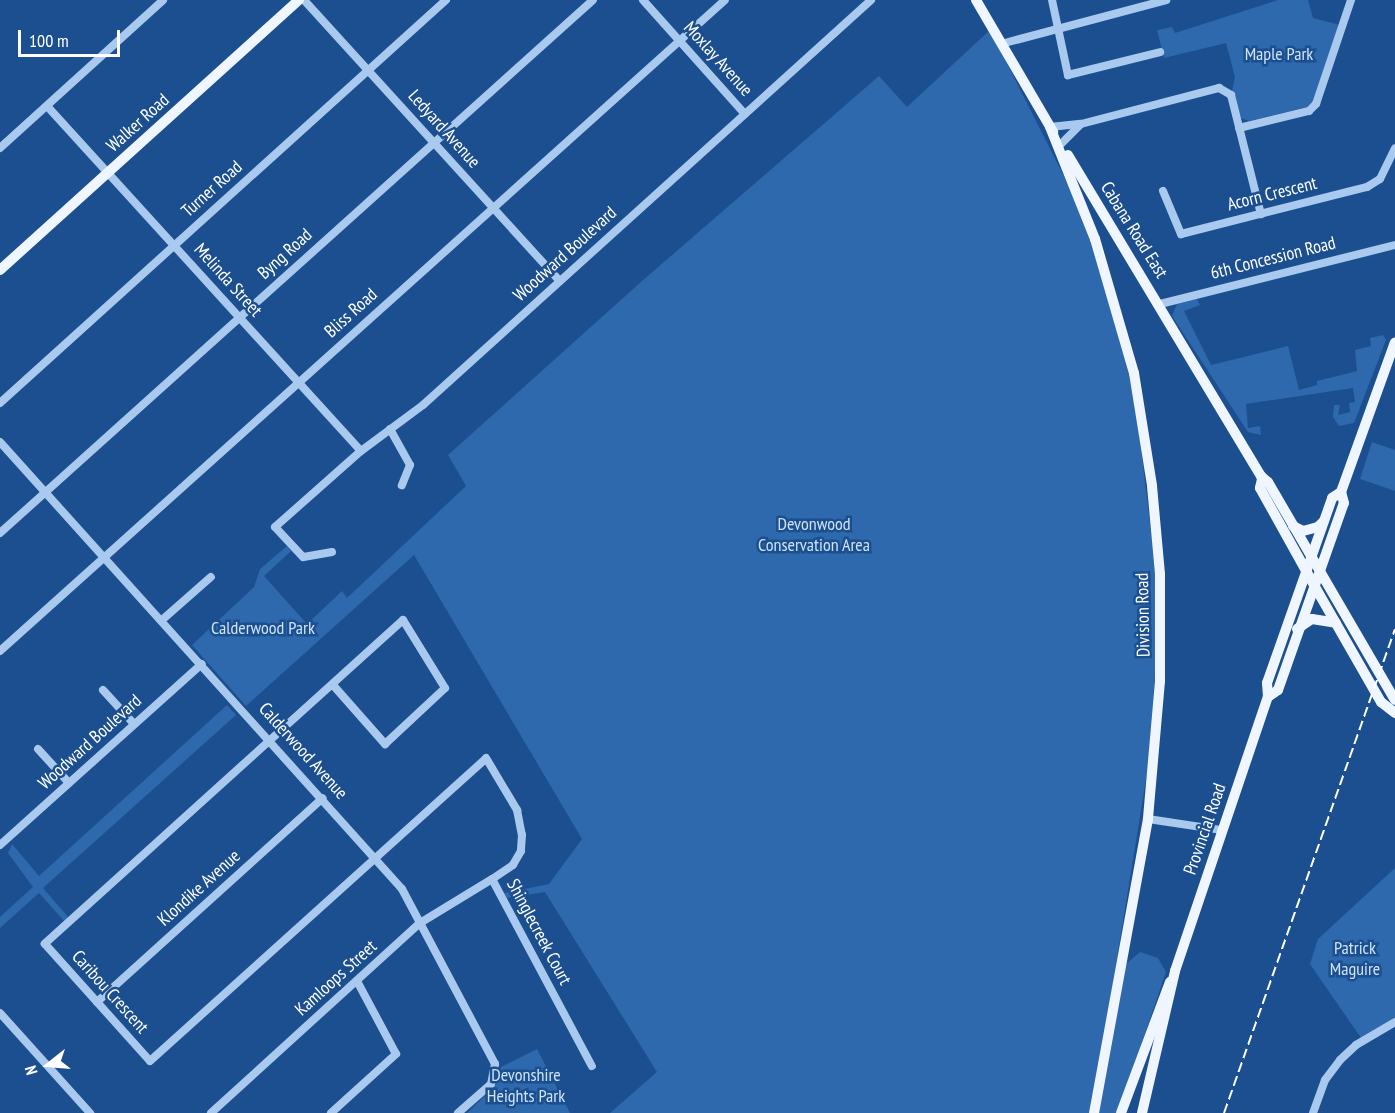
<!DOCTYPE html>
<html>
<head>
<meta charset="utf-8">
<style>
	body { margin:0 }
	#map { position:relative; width:1395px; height:1113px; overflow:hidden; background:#1b4f8f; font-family:"PT Sans Narrow",sans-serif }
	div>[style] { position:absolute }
	.green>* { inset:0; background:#2e69ad }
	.minor>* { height:8px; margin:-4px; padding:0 4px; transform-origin:4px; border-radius:4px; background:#a9c9ee }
	.major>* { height:10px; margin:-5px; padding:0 5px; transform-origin:5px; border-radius:5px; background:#f0f6ff }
	.rail>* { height:2px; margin-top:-1px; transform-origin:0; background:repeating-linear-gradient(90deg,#fff 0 10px,transparent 0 14.5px) }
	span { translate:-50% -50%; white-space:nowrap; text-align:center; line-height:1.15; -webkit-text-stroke:5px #1b4f8f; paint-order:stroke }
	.park-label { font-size:18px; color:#cfe3fa }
	.street-label { font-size:18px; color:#fff }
	.north { position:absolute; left:18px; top:1035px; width:60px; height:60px; -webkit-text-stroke:4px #1b4f8f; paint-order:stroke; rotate:253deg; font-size:16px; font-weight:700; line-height:24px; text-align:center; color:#fff }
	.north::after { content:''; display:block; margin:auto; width:21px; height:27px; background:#fff; clip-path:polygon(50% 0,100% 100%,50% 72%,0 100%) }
	.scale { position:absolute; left:18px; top:30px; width:102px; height:27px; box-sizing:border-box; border:3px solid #fff; border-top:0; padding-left:8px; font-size:18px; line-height:21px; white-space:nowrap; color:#fff; -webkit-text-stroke:4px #1b4f8f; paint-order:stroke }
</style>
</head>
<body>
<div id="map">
	<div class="green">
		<i style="clip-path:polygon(1278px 0,1308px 0,1313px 18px,1340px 25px,1313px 102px,1307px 107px,1249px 121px,1241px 118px,1232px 91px,1235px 77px,1226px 43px,1164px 58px,1157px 30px,1172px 27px,1175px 33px)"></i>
		<i style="clip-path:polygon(990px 30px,1078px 204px,1117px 322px,1135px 400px,1156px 572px,1158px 638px,1148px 767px,1092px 1113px,610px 1113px,657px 1072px,545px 892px,507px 898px,504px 893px,549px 884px,582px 839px,414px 555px,246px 706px,192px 645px,254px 587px,260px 569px,287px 546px,291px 551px,264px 576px,307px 624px,342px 591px,347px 598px,466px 486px,448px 455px,642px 281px,879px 76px,907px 107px)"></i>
		<i style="clip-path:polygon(1197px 299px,1200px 305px,1184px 311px,1211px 365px,1288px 346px,1299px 390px,1317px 385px,1317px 381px,1357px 371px,1355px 350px,1371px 346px,1370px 338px,1383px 335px,1386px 340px,1354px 423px,1339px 426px,1333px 417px,1334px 405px,1340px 405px,1338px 415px,1350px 412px,1349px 403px,1355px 402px,1353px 388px,1246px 404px,1248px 428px,1260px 426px,1261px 435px,1248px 432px,1172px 316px,1177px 304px)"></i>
		<i style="clip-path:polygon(1372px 442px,1395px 450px,1395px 491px,1360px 479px)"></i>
		<i style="clip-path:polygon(227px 705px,236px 715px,43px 888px,69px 918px,65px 922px,39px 893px,0 928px,0 917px,33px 887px,8px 853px,12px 844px,39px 876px)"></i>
		<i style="clip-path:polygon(1395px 868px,1395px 1018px,1361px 1038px,1310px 964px,1318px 939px)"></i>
		<i style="clip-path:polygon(1140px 952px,1158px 958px,1166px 972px,1118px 1113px,1097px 1113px,1126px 964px)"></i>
		<i style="clip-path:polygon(537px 1049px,570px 1113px,467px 1113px,496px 1085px,501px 1067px)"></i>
	</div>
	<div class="minor">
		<i style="left:304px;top:0;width:380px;rotate:47.7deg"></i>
		<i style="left:643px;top:0;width:153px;rotate:48.2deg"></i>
		<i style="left:1052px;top:0;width:77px;rotate:78deg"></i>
		<i style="left:1068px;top:75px;width:95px;rotate:-14deg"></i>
		<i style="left:1001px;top:44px;width:171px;rotate:-14.9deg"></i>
		<i style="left:47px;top:106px;width:466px;rotate:47.7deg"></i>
		<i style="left:1050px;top:127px;width:31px;rotate:-6deg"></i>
		<i style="left:1081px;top:124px;width:143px;rotate:-14.6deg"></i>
		<i style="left:1219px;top:88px;width:14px;rotate:30deg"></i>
		<i style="left:1231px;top:95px;width:123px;rotate:75.9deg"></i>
		<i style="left:1239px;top:128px;width:72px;rotate:-13.7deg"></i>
		<i style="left:1309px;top:111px;width:10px;rotate:-45deg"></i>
		<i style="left:1316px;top:104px;width:110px;rotate:-71.4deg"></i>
		<i style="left:1061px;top:144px;width:28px;rotate:-45deg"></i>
		<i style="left:0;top:148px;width:220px;rotate:-42.2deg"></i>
		<i style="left:1163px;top:191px;width:47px;rotate:67.3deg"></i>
		<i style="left:1181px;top:234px;width:192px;rotate:-14.2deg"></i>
		<i style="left:1367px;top:187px;width:15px;rotate:-32deg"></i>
		<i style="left:1380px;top:179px;width:34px;rotate:-64deg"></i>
		<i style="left:1160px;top:304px;width:242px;rotate:-14.1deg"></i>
		<i style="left:0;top:403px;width:601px;rotate:-42.1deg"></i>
		<i style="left:390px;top:429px;width:41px;rotate:60.9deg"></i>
		<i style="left:410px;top:465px;width:22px;rotate:112deg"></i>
		<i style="left:0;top:442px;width:601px;rotate:48.03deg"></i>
		<i style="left:402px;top:889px;width:198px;rotate:62deg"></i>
		<i style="left:495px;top:1064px;width:20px;rotate:101deg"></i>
		<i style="left:491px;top:1084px;width:44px;rotate:138.7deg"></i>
		<i style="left:0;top:533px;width:797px;rotate:-41.95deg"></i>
		<i style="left:332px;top:552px;width:29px;rotate:170deg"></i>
		<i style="left:303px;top:557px;width:41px;rotate:-133deg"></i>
		<i style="left:275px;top:527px;width:115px;rotate:-41.5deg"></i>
		<i style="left:361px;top:451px;width:77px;rotate:-36.6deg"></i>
		<i style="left:423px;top:405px;width:604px;rotate:-42.11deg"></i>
		<i style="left:162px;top:620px;width:65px;rotate:-41.3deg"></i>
		<i style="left:0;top:651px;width:974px;rotate:-41.92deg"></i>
		<i style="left:333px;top:685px;width:79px;rotate:48.6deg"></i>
		<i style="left:385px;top:744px;width:82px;rotate:-43deg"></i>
		<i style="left:445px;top:688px;width:80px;rotate:-121.7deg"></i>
		<i style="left:403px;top:620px;width:483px;rotate:137.9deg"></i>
		<i style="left:45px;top:944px;width:157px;rotate:48.1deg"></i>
		<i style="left:150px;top:1061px;width:452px;rotate:-42deg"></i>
		<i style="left:486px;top:758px;width:61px;rotate:59.2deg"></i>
		<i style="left:517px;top:810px;width:25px;rotate:79deg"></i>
		<i style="left:522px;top:835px;width:16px;rotate:94deg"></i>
		<i style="left:521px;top:851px;width:16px;rotate:120deg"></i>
		<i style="left:513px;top:865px;width:25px;rotate:146deg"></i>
		<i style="left:492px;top:879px;width:212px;rotate:61.9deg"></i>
		<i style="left:103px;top:690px;width:46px;rotate:47.6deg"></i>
		<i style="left:38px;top:749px;width:46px;rotate:47.6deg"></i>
		<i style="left:1148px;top:819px;width:75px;rotate:8.5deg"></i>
		<i style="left:0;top:845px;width:271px;rotate:-41.9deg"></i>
		<i style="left:97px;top:1002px;width:304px;rotate:-42.1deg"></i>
		<i style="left:0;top:1013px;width:135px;rotate:48deg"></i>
		<i style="left:211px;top:1113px;width:282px;rotate:-42.3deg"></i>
		<i style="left:420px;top:923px;width:84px;rotate:-31.4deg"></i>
		<i style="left:331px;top:1113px;width:88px;rotate:-42.2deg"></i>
		<i style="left:396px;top:1054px;width:83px;rotate:-118.1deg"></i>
		<i style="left:1313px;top:1113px;width:35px;rotate:-70deg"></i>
		<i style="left:1325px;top:1080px;width:25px;rotate:-53deg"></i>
		<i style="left:1340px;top:1060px;width:22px;rotate:-43deg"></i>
		<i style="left:1356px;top:1045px;width:45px;rotate:-30.5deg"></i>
	</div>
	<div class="major">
		<i style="left:976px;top:0;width:153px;rotate:59.7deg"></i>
		<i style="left:1050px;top:127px;width:121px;rotate:68.1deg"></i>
		<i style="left:1095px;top:239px;width:140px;rotate:73.8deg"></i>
		<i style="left:1134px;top:373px;width:114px;rotate:80.9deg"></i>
		<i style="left:1152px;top:486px;width:88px;rotate:84.8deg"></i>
		<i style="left:1160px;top:574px;width:107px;rotate:90deg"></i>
		<i style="left:1160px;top:681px;width:139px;rotate:95deg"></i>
		<i style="left:1148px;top:819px;width:299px;rotate:100.4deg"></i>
		<i style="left:1068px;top:155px;width:375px;rotate:59deg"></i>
		<i style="left:1261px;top:476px;width:9px;rotate:41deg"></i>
		<i style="left:1268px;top:482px;width:252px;rotate:59.8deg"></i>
		<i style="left:0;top:270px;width:403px;rotate:-42.1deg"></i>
		<i style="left:1262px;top:479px;width:9px;rotate:103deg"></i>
		<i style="left:1260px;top:488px;width:111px;rotate:60.9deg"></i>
		<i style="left:1314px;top:585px;width:135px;rotate:60.2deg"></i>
		<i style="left:1381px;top:702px;width:18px;rotate:38deg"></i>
		<i style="left:1293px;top:526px;width:11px;rotate:27deg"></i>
		<i style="left:1303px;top:531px;width:16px;rotate:-15deg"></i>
		<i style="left:1318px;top:527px;width:8px;rotate:-45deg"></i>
		<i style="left:1297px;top:629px;width:18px;rotate:-34deg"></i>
		<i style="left:1312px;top:619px;width:24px;rotate:9deg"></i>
		<i style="left:1268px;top:697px;width:12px;rotate:-35deg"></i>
		<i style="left:1278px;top:690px;width:198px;rotate:-70.6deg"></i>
		<i style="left:1344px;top:503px;width:11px;rotate:-105deg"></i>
		<i style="left:1341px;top:492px;width:159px;rotate:-70.2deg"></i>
		<i style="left:1121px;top:1113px;width:140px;rotate:-69.5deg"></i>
		<i style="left:1142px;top:1113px;width:146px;rotate:-76.9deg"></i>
		<i style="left:1175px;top:971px;width:289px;rotate:-71.3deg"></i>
		<i style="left:1268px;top:697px;width:14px;rotate:-94deg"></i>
		<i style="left:1267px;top:683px;width:196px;rotate:-70.6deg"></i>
		<i style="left:1332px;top:498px;width:11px;rotate:-34deg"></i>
	</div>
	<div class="rail">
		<i style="left:1224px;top:1113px;width:513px;rotate:-70.54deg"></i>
	</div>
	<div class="park-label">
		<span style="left:1279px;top:54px">Maple Park</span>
		<span style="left:814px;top:535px">Devonwood<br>Conservation Area</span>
		<span style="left:263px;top:628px">Calderwood Park</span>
		<span style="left:1355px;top:959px">Patrick<br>Maguire</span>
		<span style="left:526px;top:1086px">Devonshire<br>Heights Park</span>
	</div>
	<div class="street-label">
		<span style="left:718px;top:59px;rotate:48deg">Moxlay Avenue</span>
		<span style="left:138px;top:123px;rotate:-42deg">Walker Road</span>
		<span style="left:444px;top:129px;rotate:48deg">Ledyard Avenue</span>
		<span style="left:212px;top:189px;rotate:-42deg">Turner Road</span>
		<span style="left:1272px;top:194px;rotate:-14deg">Acorn Crescent</span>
		<span style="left:1134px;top:230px;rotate:58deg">Cabana Road East</span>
		<span style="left:285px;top:254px;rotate:-42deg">Byng Road</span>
		<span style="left:565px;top:254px;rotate:-42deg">Woodward Boulevard</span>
		<span style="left:1273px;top:258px;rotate:-14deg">6th Concession Road</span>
		<span style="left:228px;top:280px;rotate:48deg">Melinda Street</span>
		<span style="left:351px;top:313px;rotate:-42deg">Bliss Road</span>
		<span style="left:1143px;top:615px;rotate:-91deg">Division Road</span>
		<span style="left:90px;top:742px;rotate:-42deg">Woodward Boulevard</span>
		<span style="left:303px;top:751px;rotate:48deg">Calderwood Avenue</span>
		<span style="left:1205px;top:829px;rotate:-71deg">Provincial Road</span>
		<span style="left:199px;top:888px;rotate:-42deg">Klondike Avenue</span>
		<span style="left:539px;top:932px;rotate:62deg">Shinglecreek Court</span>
		<span style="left:336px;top:978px;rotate:-42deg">Kamloops Street</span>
		<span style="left:110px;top:992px;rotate:48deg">Caribou Crescent</span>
	</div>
	<div class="north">N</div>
	<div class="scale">100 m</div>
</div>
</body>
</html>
